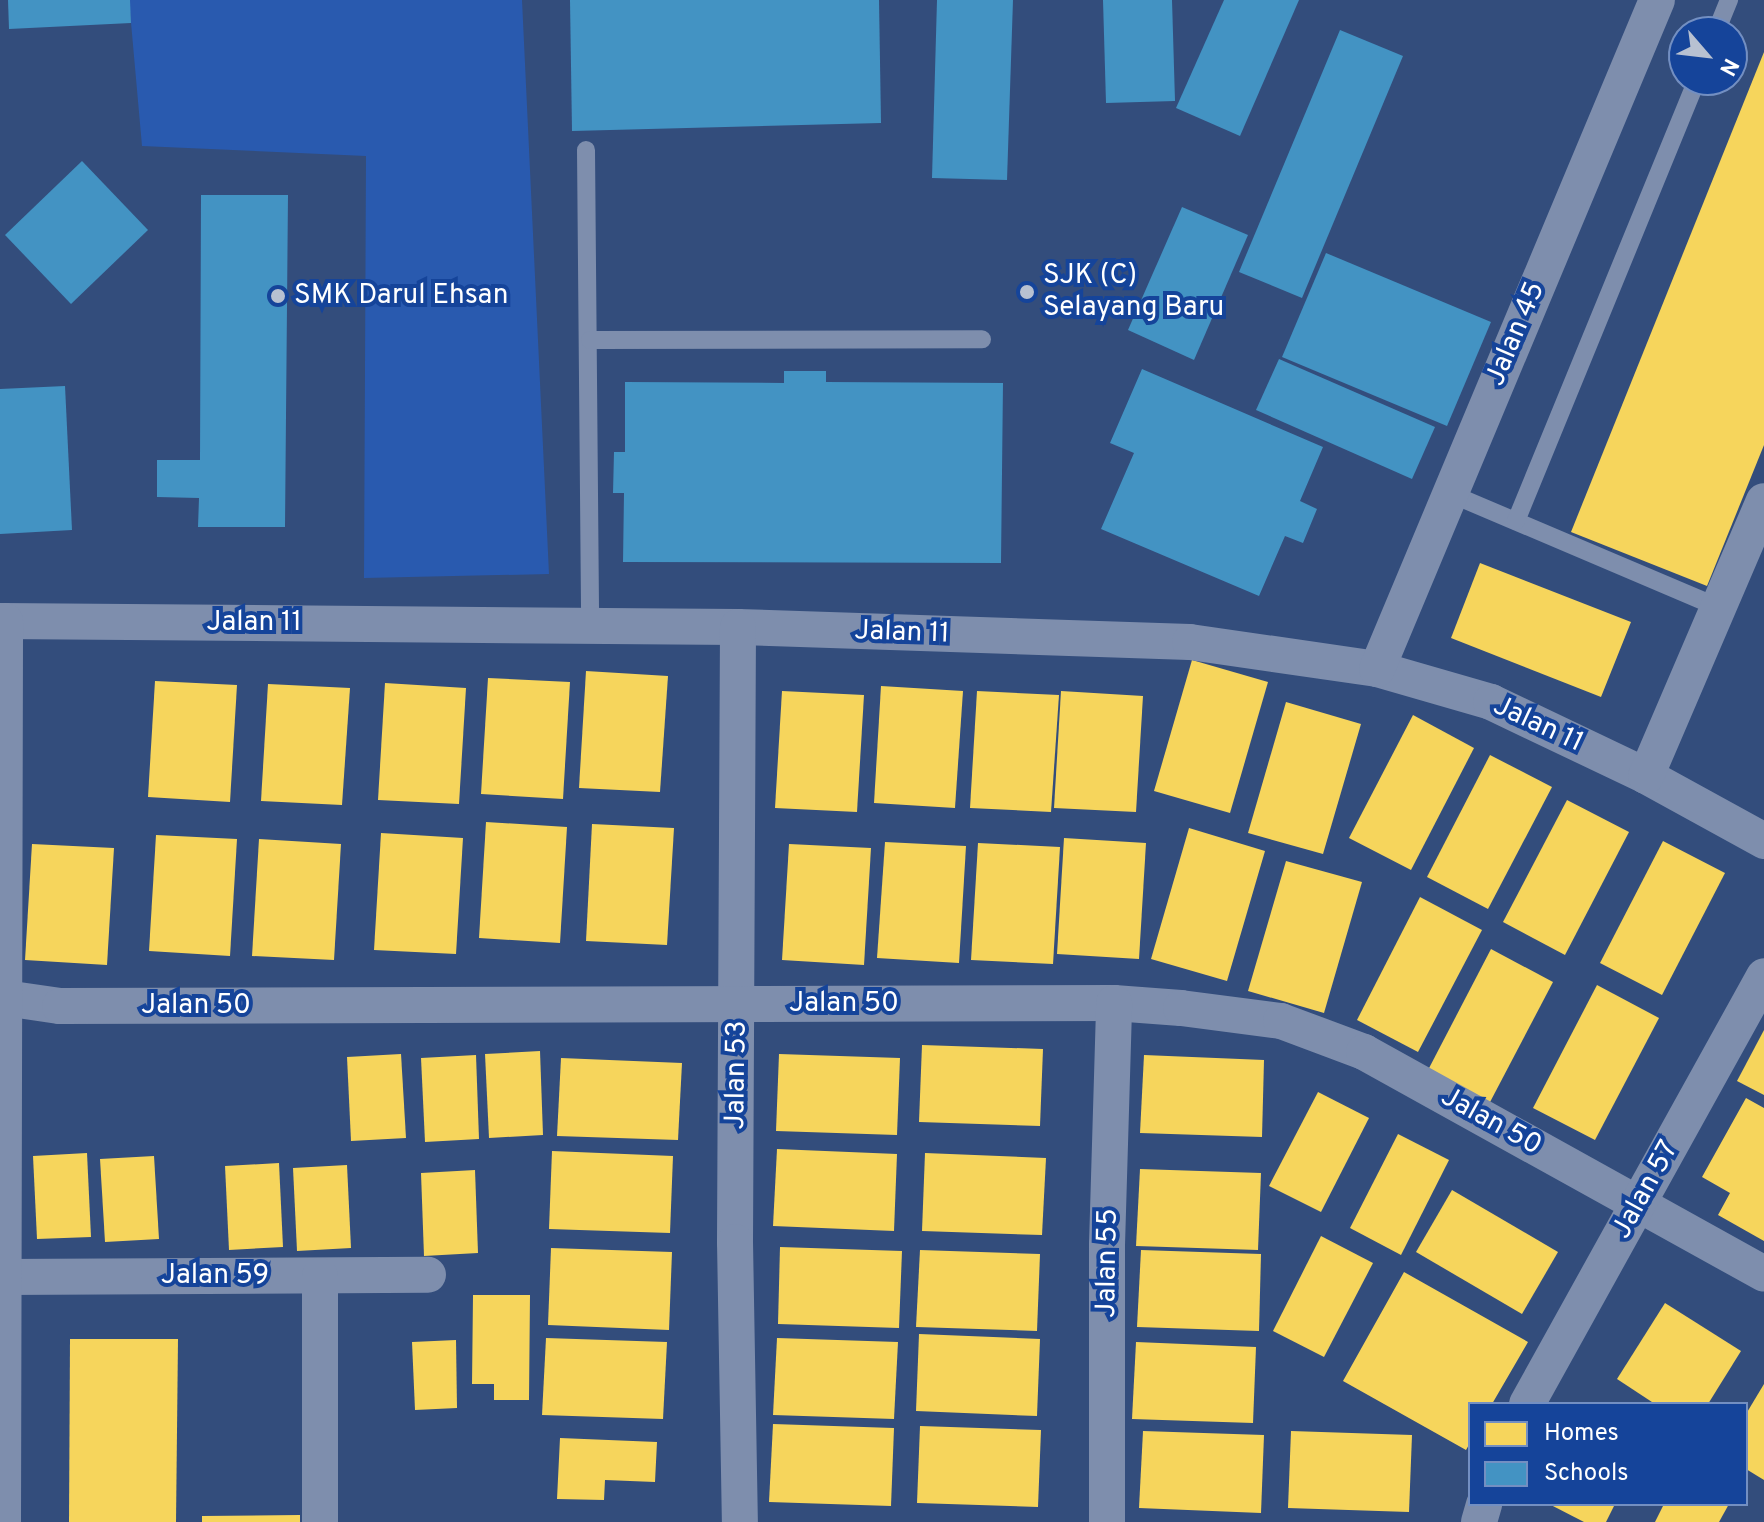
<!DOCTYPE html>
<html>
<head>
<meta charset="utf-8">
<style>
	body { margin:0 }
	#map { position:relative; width:1764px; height:1522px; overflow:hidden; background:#334d7c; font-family:Overpass,sans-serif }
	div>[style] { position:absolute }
	.green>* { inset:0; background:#295aaf }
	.homes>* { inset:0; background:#f6d55c }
	.schools>* { inset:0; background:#4393c3 }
	.lane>* { height:18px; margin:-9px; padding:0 9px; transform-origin:9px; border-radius:9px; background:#7e8ead }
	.street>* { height:36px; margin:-18px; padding:0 18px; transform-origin:18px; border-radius:18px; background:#7e8ead }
	.dots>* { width:22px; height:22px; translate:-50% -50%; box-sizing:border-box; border:4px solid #15449a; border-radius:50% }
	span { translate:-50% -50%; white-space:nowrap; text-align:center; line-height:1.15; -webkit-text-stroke:8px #15449a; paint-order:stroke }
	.poi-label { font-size:28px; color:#fff }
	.left { translate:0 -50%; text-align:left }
	.street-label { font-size:28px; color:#fff }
	.legend { position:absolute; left:1468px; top:1402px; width:280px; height:104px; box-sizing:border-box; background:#15449a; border:2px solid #738fc2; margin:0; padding:10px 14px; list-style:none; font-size:24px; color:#fff }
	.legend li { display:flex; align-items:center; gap:16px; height:40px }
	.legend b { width:40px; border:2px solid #738fc2 }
	.north { position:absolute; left:1668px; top:16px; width:80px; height:80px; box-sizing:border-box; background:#15449a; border:2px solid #738fc2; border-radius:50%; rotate:118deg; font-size:22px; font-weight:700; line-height:32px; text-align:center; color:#fff }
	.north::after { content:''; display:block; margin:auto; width:28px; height:36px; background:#b8c1d1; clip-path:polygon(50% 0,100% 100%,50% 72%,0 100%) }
</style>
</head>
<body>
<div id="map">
	<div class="green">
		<i style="clip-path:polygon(129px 0,522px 0,549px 574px,364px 578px,366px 156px,142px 146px)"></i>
	</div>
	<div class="homes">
		<i style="clip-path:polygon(1764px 52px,1764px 445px,1707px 586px,1571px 532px)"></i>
		<i style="clip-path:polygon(1480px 563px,1631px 622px,1601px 697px,1451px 638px)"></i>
		<i style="clip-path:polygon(1192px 660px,1268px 682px,1230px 813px,1154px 791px)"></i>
		<i style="clip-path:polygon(586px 671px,668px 676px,660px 792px,579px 788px)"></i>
		<i style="clip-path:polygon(488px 678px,570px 682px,563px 799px,481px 794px)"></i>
		<i style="clip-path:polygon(155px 681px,237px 685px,230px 802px,148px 797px)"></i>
		<i style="clip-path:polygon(385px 683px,466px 688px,459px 804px,378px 800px)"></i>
		<i style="clip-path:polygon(268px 684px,350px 688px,342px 805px,261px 801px)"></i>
		<i style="clip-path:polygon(881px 686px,963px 691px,955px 808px,874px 803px)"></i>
		<i style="clip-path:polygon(782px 691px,864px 695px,857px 812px,775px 808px)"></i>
		<i style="clip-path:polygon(977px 691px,1059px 695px,1051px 812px,970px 808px)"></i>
		<i style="clip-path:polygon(1061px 691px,1143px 696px,1136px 812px,1054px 808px)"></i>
		<i style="clip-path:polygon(1286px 702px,1361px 724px,1323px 854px,1248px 833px)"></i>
		<i style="clip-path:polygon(1413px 715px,1474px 748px,1411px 870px,1349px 838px)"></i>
		<i style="clip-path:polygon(1490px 755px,1552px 787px,1488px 909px,1427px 877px)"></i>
		<i style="clip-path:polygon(1567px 800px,1629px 832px,1565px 955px,1503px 922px)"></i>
		<i style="clip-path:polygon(486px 822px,567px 827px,560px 943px,479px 938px)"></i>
		<i style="clip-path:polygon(592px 824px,674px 828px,667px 945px,586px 941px)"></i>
		<i style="clip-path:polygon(1189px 828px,1265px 851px,1227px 981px,1151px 959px)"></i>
		<i style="clip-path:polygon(381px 833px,463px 838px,456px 954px,374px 950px)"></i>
		<i style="clip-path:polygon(156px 835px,237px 839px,230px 956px,149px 951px)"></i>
		<i style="clip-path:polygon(1064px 838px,1146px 843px,1139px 959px,1057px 954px)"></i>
		<i style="clip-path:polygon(259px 839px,341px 844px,334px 960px,252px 956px)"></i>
		<i style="clip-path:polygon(1663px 841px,1725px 873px,1662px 995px,1600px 963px)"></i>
		<i style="clip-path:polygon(885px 842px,966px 846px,959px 963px,877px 958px)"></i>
		<i style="clip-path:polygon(978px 843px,1060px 847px,1053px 964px,971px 960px)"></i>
		<i style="clip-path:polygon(32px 844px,114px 848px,107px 965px,25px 960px)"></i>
		<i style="clip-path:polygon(789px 844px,871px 848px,864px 965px,782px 960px)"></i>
		<i style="clip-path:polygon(1286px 861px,1362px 882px,1324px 1013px,1248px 991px)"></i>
		<i style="clip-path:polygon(1420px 897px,1482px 930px,1418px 1052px,1357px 1020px)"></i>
		<i style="clip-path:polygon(1491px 949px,1553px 982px,1489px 1104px,1427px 1072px)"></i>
		<i style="clip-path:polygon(1597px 985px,1659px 1018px,1595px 1140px,1533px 1108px)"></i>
		<i style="clip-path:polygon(1764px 1030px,1764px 1095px,1737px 1081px)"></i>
		<i style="clip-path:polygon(922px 1045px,1043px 1049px,1040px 1126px,919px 1122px)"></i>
		<i style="clip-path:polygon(540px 1051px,543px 1135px,489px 1138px,485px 1054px)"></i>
		<i style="clip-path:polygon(401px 1054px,406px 1138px,351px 1141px,347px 1057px)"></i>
		<i style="clip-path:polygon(779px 1054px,900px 1058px,897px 1135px,776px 1131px)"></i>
		<i style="clip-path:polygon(476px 1055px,479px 1139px,425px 1142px,421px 1058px)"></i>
		<i style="clip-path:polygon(1144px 1055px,1264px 1060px,1262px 1137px,1140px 1133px)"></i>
		<i style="clip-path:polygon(561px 1058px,682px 1063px,678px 1140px,557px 1136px)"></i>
		<i style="clip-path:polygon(1318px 1092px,1369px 1118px,1321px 1212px,1269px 1186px)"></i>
		<i style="clip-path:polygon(1746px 1098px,1764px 1108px,1764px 1241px,1718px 1215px,1730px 1193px,1702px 1177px)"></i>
		<i style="clip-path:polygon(1398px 1134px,1449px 1160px,1401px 1255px,1350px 1228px)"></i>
		<i style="clip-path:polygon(777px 1149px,897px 1154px,894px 1231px,773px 1226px)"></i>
		<i style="clip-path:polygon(552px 1151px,673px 1156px,670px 1233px,549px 1229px)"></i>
		<i style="clip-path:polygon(87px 1153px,91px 1237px,37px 1239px,33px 1156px)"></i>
		<i style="clip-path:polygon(925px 1153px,1046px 1158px,1042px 1235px,922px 1231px)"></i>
		<i style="clip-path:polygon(154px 1156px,159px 1239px,105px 1242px,100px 1159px)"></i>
		<i style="clip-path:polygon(279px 1163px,283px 1247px,229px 1250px,225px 1166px)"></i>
		<i style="clip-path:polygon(347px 1165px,351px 1248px,297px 1251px,293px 1168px)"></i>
		<i style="clip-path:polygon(1140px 1169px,1261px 1173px,1258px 1250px,1136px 1246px)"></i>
		<i style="clip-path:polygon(475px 1170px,478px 1253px,424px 1256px,421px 1173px)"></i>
		<i style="clip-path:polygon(1452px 1190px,1558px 1252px,1522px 1314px,1416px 1252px)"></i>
		<i style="clip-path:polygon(1321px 1236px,1373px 1263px,1324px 1357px,1273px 1331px)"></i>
		<i style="clip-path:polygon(780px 1247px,902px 1251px,899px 1328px,778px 1324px)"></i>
		<i style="clip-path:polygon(551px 1248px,672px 1252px,669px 1330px,548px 1325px)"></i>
		<i style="clip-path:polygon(920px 1250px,1040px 1254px,1037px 1331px,916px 1327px)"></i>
		<i style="clip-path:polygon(1141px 1250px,1261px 1254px,1259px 1331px,1137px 1327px)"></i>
		<i style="clip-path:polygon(1404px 1272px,1528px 1342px,1492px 1404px,1470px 1404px,1470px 1443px,1466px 1450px,1343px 1381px)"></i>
		<i style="clip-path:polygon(473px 1295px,530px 1295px,529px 1400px,494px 1400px,494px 1384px,472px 1384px)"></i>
		<i style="clip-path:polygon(1665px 1303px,1741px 1351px,1708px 1404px,1655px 1404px,1617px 1379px)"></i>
		<i style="clip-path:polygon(919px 1334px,1040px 1339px,1037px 1416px,916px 1411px)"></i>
		<i style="clip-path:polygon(546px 1338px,667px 1342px,663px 1419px,542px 1415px)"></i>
		<i style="clip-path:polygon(777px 1338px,898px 1342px,894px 1419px,773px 1415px)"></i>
		<i style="clip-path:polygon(70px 1339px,178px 1339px,176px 1522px,69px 1522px)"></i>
		<i style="clip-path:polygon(456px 1340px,457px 1408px,415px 1410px,412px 1342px)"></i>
		<i style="clip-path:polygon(1136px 1342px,1256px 1347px,1253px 1423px,1132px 1419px)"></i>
		<i style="clip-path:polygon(1764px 1384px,1764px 1480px,1746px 1469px,1746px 1414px)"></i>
		<i style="clip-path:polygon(773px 1424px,894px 1428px,891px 1506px,769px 1502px)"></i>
		<i style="clip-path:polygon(920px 1426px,1041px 1430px,1038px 1507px,917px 1503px)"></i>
		<i style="clip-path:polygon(1143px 1431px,1264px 1435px,1261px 1513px,1139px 1508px)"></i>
		<i style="clip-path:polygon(1291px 1431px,1412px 1435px,1409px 1512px,1288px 1508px)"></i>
		<i style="clip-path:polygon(560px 1438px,657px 1442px,655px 1482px,605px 1480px,604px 1500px,557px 1499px)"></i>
		<i style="clip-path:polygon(1549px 1504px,1615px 1504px,1606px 1522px,1584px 1522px)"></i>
		<i style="clip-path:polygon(1664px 1504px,1729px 1504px,1719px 1522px,1655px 1522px)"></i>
		<i style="clip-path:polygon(300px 1515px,300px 1522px,202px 1522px,202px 1516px)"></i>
	</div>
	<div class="schools">
		<i style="clip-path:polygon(8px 0,130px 0,131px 23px,9px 29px)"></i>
		<i style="clip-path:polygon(570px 0,879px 0,881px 123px,572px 131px)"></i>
		<i style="clip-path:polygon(937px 0,1013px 0,1007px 180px,932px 178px)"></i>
		<i style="clip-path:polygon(1103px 0,1172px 0,1175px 101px,1106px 103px)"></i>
		<i style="clip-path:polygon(1224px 0,1299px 0,1240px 136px,1176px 108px)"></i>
		<i style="clip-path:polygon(1340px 30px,1403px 56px,1302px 298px,1239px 272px)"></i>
		<i style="clip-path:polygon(82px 161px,148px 230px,71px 304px,5px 235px)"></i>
		<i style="clip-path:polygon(201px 195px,288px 195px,285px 527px,198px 527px,199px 498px,157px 497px,157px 460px,200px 460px)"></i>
		<i style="clip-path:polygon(1182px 207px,1248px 235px,1194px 360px,1128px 330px)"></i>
		<i style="clip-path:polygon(1326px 253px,1491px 322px,1447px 426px,1282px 357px)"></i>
		<i style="clip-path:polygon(1279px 359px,1435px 427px,1412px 479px,1256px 410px)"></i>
		<i style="clip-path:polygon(1142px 369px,1323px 447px,1300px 501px,1317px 509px,1303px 543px,1285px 536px,1259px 596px,1101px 529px,1134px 453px,1110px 443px)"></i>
		<i style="clip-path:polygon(784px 371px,826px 371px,826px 382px,1003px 383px,1001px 563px,623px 562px,624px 493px,613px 493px,614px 452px,625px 452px,625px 382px,784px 383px)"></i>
		<i style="clip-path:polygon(65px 386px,72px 530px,0 534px,0 389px)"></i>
	</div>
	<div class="lane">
		<i style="left:1716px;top:32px;width:35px;rotate:-68deg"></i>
		<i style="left:586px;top:150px;width:476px;rotate:89.5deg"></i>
		<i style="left:590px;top:340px;width:392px;rotate:-0.1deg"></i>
		<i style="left:1449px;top:493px;width:294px;rotate:23deg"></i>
		<i style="left:1516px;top:521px;width:477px;rotate:-67.7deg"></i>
	</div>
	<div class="street">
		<i style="left:0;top:621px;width:738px;rotate:0.47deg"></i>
		<i style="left:738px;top:627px;width:452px;rotate:1.9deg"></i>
		<i style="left:1190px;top:642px;width:189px;rotate:8.2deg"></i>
		<i style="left:1377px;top:669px;width:119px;rotate:16.1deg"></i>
		<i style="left:1491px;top:702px;width:172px;rotate:25.5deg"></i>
		<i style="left:1646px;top:776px;width:135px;rotate:28.8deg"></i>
		<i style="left:738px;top:627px;width:615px;rotate:90.28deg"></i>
		<i style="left:735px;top:1242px;width:280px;rotate:89deg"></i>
		<i style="left:1377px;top:669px;width:725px;rotate:-67.29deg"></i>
		<i style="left:1646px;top:776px;width:299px;rotate:-66.8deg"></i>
		<i style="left:5px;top:998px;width:56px;rotate:8.3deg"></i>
		<i style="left:60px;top:1006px;width:1054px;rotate:-0.16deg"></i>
		<i style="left:1114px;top:1003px;width:67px;rotate:4.3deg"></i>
		<i style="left:1181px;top:1008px;width:101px;rotate:7.4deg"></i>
		<i style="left:1281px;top:1021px;width:89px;rotate:20.5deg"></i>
		<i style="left:1364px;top:1052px;width:457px;rotate:29deg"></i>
		<i style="left:3px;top:1277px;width:425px;rotate:-0.3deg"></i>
		<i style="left:1527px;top:1404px;width:489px;rotate:-61deg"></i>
		<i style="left:3px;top:1522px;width:901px;rotate:-89.87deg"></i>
		<i style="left:320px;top:1522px;width:246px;rotate:-90deg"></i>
		<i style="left:1107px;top:1522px;width:277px;rotate:-90deg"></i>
		<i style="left:1107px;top:1245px;width:242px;rotate:-88.3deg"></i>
		<i style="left:1479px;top:1522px;width:19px;rotate:-74deg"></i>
	</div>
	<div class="dots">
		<i style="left:1027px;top:292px;background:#b8c1d1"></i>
		<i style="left:278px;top:296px;background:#b8c1d1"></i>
	</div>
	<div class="poi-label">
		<span class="left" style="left:1043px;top:292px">SJK (C)<br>Selayang Baru</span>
		<span class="left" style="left:294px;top:296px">SMK Darul Ehsan</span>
	</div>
	<div class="street-label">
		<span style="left:1516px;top:334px;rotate:-67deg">Jalan 45</span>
		<span style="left:254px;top:623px">Jalan 11</span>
		<span style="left:902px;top:633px;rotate:2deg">Jalan 11</span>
		<span style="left:1538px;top:725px;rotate:25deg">Jalan 11</span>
		<span style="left:844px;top:1004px">Jalan 50</span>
		<span style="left:196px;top:1006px">Jalan 50</span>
		<span style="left:737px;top:1075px;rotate:-89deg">Jalan 53</span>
		<span style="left:1491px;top:1122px;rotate:29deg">Jalan 50</span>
		<span style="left:1646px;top:1190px;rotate:-61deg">Jalan 57</span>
		<span style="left:1108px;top:1263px;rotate:-89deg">Jalan 55</span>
		<span style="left:215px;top:1276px">Jalan 59</span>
	</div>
	<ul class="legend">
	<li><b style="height:22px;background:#f6d55c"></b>Homes</li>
	<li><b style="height:22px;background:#4393c3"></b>Schools</li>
	</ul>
	<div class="north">N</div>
</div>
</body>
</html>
